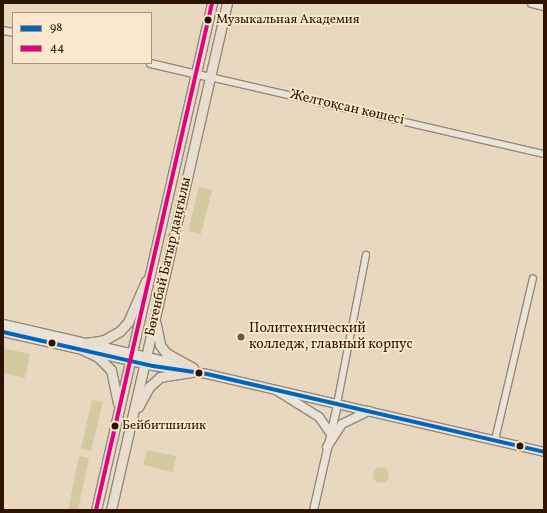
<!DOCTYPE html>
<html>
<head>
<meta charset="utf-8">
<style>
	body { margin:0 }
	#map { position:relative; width:547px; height:513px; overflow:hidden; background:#e8d8c0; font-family:Vollkorn,serif }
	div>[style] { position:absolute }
	.green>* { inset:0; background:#d4caa1 }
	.round { border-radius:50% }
	.roads { filter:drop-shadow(1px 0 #948878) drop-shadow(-1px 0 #948878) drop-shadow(0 1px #948878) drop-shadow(0 -1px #948878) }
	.minor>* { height:6px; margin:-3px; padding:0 3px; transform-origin:3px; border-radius:3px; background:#ebe3d7 }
	.tertiary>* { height:7px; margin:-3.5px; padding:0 3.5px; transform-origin:3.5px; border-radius:3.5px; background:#ebe3d7 }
	.secondary>* { height:8px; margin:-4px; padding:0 4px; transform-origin:4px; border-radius:4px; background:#ebe3d7 }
	.primary>* { height:9px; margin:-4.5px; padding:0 4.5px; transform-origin:4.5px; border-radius:4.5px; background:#e7ded0 }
	.bus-1>* { height:4px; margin:-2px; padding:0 2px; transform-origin:2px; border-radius:2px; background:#0065bd }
	.bus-2>* { height:4px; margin:-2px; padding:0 2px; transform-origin:2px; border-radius:2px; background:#e5007d }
	.dots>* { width:11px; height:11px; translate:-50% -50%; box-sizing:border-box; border:2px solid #fae8cc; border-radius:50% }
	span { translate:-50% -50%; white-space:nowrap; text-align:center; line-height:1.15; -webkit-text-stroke:3.5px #fae8cc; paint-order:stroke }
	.bus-label { font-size:13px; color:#2d1300 }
	.left { translate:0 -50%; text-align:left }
	.street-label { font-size:14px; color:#2d1300 }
	.poi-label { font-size:14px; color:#2d1300 }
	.frame { position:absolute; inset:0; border:4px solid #2d1300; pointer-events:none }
	.legend { position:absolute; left:12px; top:12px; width:140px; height:52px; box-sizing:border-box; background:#fae8cc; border:1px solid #a8937a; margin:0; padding:5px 7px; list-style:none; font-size:12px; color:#2d1300 }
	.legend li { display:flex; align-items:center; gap:8px; height:20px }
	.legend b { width:20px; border:1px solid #a8937a }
</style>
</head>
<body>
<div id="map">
	<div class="green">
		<i style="clip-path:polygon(199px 187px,212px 190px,201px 234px,188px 231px)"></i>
		<i style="clip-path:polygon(3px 348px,30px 354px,25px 378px,3px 373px)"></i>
		<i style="clip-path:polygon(92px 400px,103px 402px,91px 451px,81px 449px)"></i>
		<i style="clip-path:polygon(147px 450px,176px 456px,173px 472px,143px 465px)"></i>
		<i style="clip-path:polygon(79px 456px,89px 458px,78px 510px,68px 510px)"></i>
		<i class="round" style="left:373px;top:467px;width:16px;height:16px"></i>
	</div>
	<div class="roads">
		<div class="minor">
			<i style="left:210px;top:77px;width:343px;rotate:13deg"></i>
			<i style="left:337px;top:404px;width:152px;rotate:-79deg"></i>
			<i style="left:495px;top:440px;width:166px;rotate:-76.8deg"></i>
		</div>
		<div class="tertiary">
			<i style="left:3px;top:30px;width:10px;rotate:11deg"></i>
			<i style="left:150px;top:63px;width:62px;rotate:13.1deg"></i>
			<i style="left:313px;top:510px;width:109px;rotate:-77.2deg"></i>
		</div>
		<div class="secondary">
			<i style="left:532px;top:3px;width:12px;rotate:14deg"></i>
			<i style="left:3px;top:324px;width:188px;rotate:12.9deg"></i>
			<i style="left:3px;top:332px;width:154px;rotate:12.8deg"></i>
			<i style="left:153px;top:366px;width:55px;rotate:8.4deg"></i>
			<i style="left:207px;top:374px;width:346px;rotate:13deg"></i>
			<i style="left:276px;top:390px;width:51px;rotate:32.1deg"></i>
			<i style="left:319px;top:417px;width:19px;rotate:55deg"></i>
			<i style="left:327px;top:447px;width:27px;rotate:-57deg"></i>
			<i style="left:342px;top:424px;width:30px;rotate:-26deg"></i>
		</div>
		<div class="primary">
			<i style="left:156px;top:324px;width:21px;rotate:79deg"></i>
			<i style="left:160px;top:345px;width:10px;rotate:53deg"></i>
			<i style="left:166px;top:353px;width:31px;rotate:29deg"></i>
			<i style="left:86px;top:343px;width:18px;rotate:-9deg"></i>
			<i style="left:104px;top:340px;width:18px;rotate:-29deg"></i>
			<i style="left:120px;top:331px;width:12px;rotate:-48deg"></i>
			<i style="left:128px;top:322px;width:45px;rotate:-66.3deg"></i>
			<i style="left:83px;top:350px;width:17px;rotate:25deg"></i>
			<i style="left:98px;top:357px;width:18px;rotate:45deg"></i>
			<i style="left:111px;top:370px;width:34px;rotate:78deg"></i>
			<i style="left:138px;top:407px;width:23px;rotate:-61deg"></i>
			<i style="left:149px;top:387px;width:15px;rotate:-42deg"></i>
			<i style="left:160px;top:377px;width:33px;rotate:-9deg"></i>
			<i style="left:96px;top:510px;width:520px;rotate:-77.11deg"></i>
			<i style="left:111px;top:510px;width:520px;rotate:-77.11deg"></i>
		</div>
	</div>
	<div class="bus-1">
		<i style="left:3px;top:332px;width:154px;rotate:12.8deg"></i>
		<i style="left:153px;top:366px;width:55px;rotate:8.4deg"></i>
		<i style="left:207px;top:374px;width:346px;rotate:13deg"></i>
	</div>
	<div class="bus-2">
		<i style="left:96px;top:510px;width:520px;rotate:-77.11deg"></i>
	</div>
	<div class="dots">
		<i style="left:208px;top:20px;background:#2d1300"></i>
		<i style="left:241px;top:337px;background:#6e5843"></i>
		<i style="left:52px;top:343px;background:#2d1300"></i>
		<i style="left:199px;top:373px;background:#2d1300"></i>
		<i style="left:115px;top:426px;background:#2d1300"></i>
		<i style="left:520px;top:446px;background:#2d1300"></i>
	</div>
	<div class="bus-label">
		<span class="left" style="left:216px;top:20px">Музыкальная Академия</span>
		<span class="left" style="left:122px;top:426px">Бейбитшилик</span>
	</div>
	<div class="street-label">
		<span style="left:347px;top:108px;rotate:13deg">Желтоқсан көшесі</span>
		<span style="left:169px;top:257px;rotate:-77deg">Бөгенбай Батыр даңғылы</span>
	</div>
	<div class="poi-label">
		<span class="left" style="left:249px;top:337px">Политехнический<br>колледж, главный корпус</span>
	</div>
	<div class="frame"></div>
	<ul class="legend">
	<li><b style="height:5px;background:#0065bd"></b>98</li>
	<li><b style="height:5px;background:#e5007d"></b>44</li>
	</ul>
</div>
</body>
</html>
